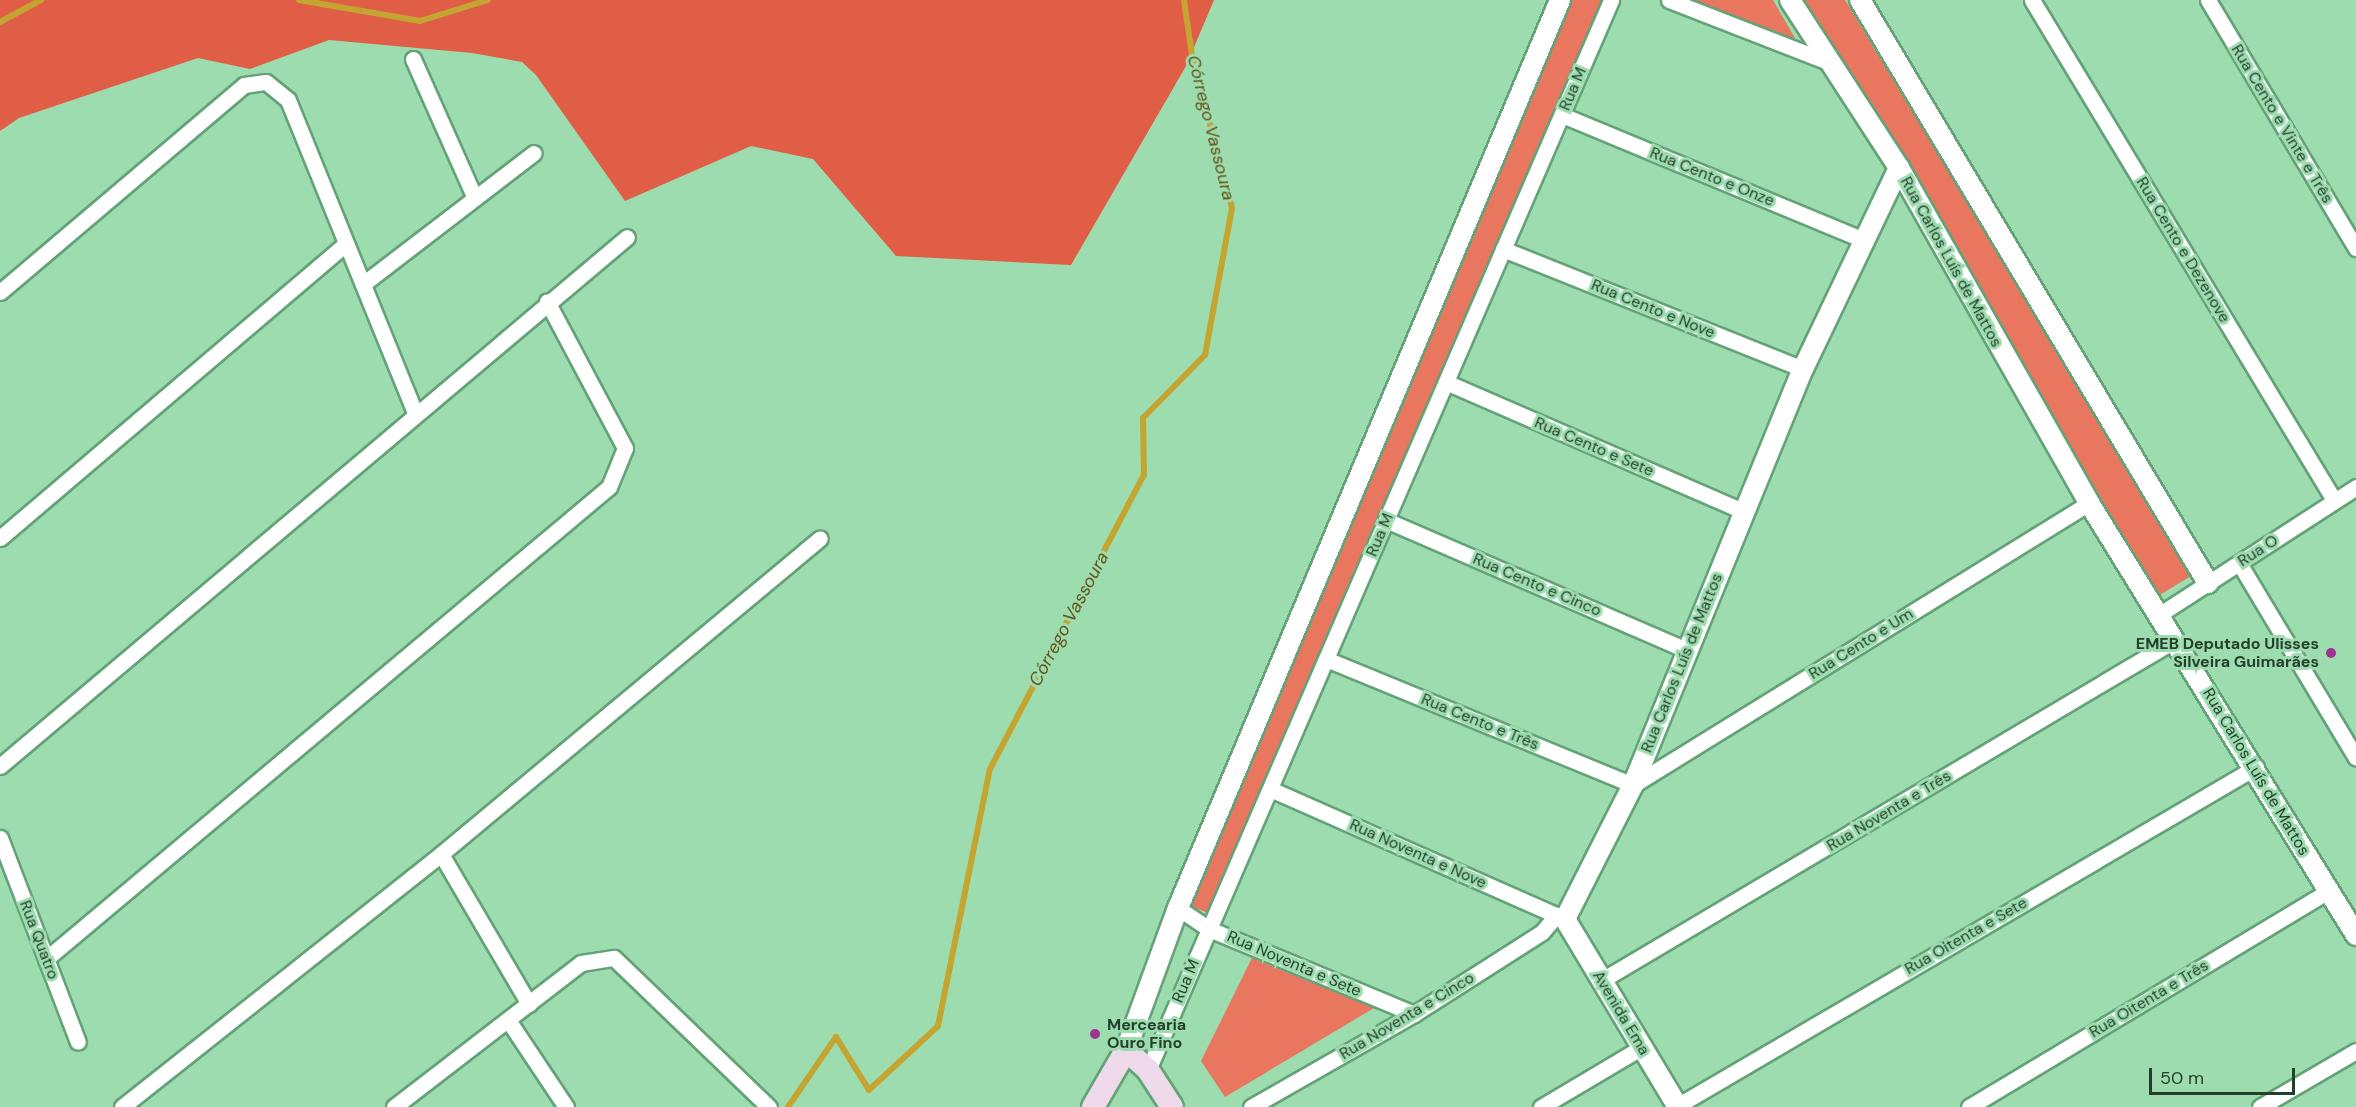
<!DOCTYPE html>
<html>
<head>
<meta charset="utf-8">
<style>
	body { margin:0 }
	#map { position:relative; width:2356px; height:1107px; overflow:hidden; background:#9ddcaf; font-family:"DM Sans",sans-serif }
	div>[style] { position:absolute }
	.green>* { inset:0; background:#e9765f }
	.forest>* { inset:0; background:#df5e45 }
	.stream>* { height:6px; margin:-3px; padding:0 3px; transform-origin:3px; border-radius:3px; background:#c5a531 }
	.roads { filter:drop-shadow(2px 0 #64a277) drop-shadow(-2px 0 #64a277) drop-shadow(0 2px #64a277) drop-shadow(0 -2px #64a277) }
	.minor>* { height:15px; margin:-7.5px; padding:0 7.5px; transform-origin:7.5px; border-radius:7.5px; background:#fff }
	.tertiary>* { height:20px; margin:-10px; padding:0 10px; transform-origin:10px; border-radius:10px; background:#fff }
	.secondary>* { height:22px; margin:-11px; padding:0 11px; transform-origin:11px; border-radius:11px; background:#eedaeb }
	.dots>* { width:16px; height:16px; translate:-50% -50%; box-sizing:border-box; border:3px solid #9ddcaf; border-radius:50% }
	span { translate:-50% -50%; white-space:nowrap; text-align:center; line-height:1.15; -webkit-text-stroke:6px #9ddcaf; paint-order:stroke }
	.street-label { font-size:16px; color:#253f2d }
	.poi-label { font-size:16px; color:#253f2d; font-weight:700 }
	.right { translate:-100% -50%; text-align:right }
	.left { translate:0 -50%; text-align:left }
	.water-label { font-size:18px; color:#65551a; font-style:italic }
	.scale { position:absolute; left:2149px; top:1068px; width:146px; height:27px; box-sizing:border-box; border:3px solid #253f2d; border-top:0; padding-left:8px; font-size:18px; line-height:21px; white-space:nowrap; color:#253f2d; -webkit-text-stroke:4px #9ddcaf; paint-order:stroke }
</style>
</head>
<body>
<div id="map">
	<div class="green">
		<i style="clip-path:polygon(1566px 0,1605px 0,1213px 915px,1188px 905px)"></i>
		<i style="clip-path:polygon(1692px 0,1773px 0,1799px 45px)"></i>
		<i style="clip-path:polygon(1800px 0,1845px 0,2191px 576px,2158px 596px)"></i>
		<i style="clip-path:polygon(1252px 958px,1374px 1008px,1225px 1097px,1201px 1061px)"></i>
	</div>
	<div class="forest">
		<i style="clip-path:polygon(0 0,1214px 0,1186px 66px,1071px 265px,896px 256px,813px 159px,751px 146px,625px 201px,536px 75px,522px 62px,472px 53px,329px 40px,250px 69px,198px 58px,19px 118px,0 131px)"></i>
	</div>
	<div class="stream">
		<i style="left:299px;top:0;width:123px;rotate:9.8deg"></i>
		<i style="left:420px;top:21px;width:71px;rotate:-17.2deg"></i>
		<i style="left:0;top:22px;width:47px;rotate:-28.2deg"></i>
		<i style="left:788px;top:1107px;width:85px;rotate:-55.6deg"></i>
		<i style="left:836px;top:1037px;width:62px;rotate:58.1deg"></i>
		<i style="left:869px;top:1090px;width:94px;rotate:-42.8deg"></i>
		<i style="left:938px;top:1026px;width:262px;rotate:-78.6deg"></i>
		<i style="left:990px;top:769px;width:332px;rotate:-62.4deg"></i>
		<i style="left:1144px;top:475px;width:57px;rotate:-91deg"></i>
		<i style="left:1143px;top:418px;width:88px;rotate:-45.5deg"></i>
		<i style="left:1205px;top:355px;width:149px;rotate:-79.6deg"></i>
		<i style="left:1232px;top:208px;width:158px;rotate:-104.7deg"></i>
		<i style="left:1192px;top:55px;width:56px;rotate:-98.3deg"></i>
	</div>
	<div class="roads">
		<div class="minor">
			<i style="left:1669px;top:0;width:171px;rotate:21.3deg"></i>
			<i style="left:2032px;top:0;width:584px;rotate:58.87deg"></i>
			<i style="left:2208px;top:0;width:289px;rotate:59.2deg"></i>
			<i style="left:413px;top:59px;width:152px;rotate:66deg"></i>
			<i style="left:1562px;top:115px;width:325px;rotate:22.5deg"></i>
			<i style="left:1503px;top:249px;width:323px;rotate:21.8deg"></i>
			<i style="left:363px;top:284px;width:215px;rotate:-37.5deg"></i>
			<i style="left:0;top:292px;width:320px;rotate:-40.3deg"></i>
			<i style="left:244px;top:85px;width:22px;rotate:-8deg"></i>
			<i style="left:266px;top:82px;width:28px;rotate:39deg"></i>
			<i style="left:288px;top:100px;width:337px;rotate:67.9deg"></i>
			<i style="left:1446px;top:382px;width:324px;rotate:23.5deg"></i>
			<i style="left:1386px;top:520px;width:328px;rotate:23.4deg"></i>
			<i style="left:0;top:538px;width:454px;rotate:-40.4deg"></i>
			<i style="left:2239px;top:563px;width:227px;rotate:59deg"></i>
			<i style="left:2160px;top:614px;width:234px;rotate:-32.9deg"></i>
			<i style="left:1326px;top:659px;width:332px;rotate:22.3deg"></i>
			<i style="left:1633px;top:785px;width:536px;rotate:-31.73deg"></i>
			<i style="left:0;top:766px;width:820px;rotate:-40.15deg"></i>
			<i style="left:1270px;top:789px;width:320px;rotate:23.8deg"></i>
			<i style="left:0;top:838px;width:218px;rotate:69.1deg"></i>
			<i style="left:441px;top:854px;width:174px;rotate:59.6deg"></i>
			<i style="left:1178px;top:908px;width:37px;rotate:34deg"></i>
			<i style="left:1209px;top:929px;width:222px;rotate:22.5deg"></i>
			<i style="left:46px;top:959px;width:735px;rotate:-39.98deg"></i>
			<i style="left:609px;top:487px;width:42px;rotate:-67.7deg"></i>
			<i style="left:625px;top:448px;width:166px;rotate:-118deg"></i>
			<i style="left:1602px;top:980px;width:666px;rotate:-30.68deg"></i>
			<i style="left:510px;top:1023px;width:101px;rotate:56.3deg"></i>
			<i style="left:1148px;top:1070px;width:1166px;rotate:-66.6deg"></i>
			<i style="left:1677px;top:1106px;width:671px;rotate:-30.35deg"></i>
			<i style="left:122px;top:1107px;width:407px;rotate:-38.4deg"></i>
			<i style="left:441px;top:854px;width:493px;rotate:-39.8deg"></i>
			<i style="left:394px;top:1107px;width:236px;rotate:-37.6deg"></i>
			<i style="left:581px;top:963px;width:33px;rotate:-9deg"></i>
			<i style="left:614px;top:958px;width:215px;rotate:43.9deg"></i>
			<i style="left:1251px;top:1107px;width:188px;rotate:-29.7deg"></i>
			<i style="left:1414px;top:1014px;width:152px;rotate:-32.6deg"></i>
			<i style="left:1542px;top:932px;width:23px;rotate:-49deg"></i>
			<i style="left:1541px;top:1107px;width:117px;rotate:-30.7deg"></i>
			<i style="left:1969px;top:1107px;width:420px;rotate:-31deg"></i>
			<i style="left:2260px;top:1107px;width:111px;rotate:-30.3deg"></i>
		</div>
		<div class="tertiary">
			<i style="left:1790px;top:0;width:200px;rotate:57deg"></i>
			<i style="left:1899px;top:168px;width:385px;rotate:60.4deg"></i>
			<i style="left:2089px;top:503px;width:508px;rotate:58.28deg"></i>
			<i style="left:1860px;top:0;width:679px;rotate:59.17deg"></i>
			<i style="left:1126px;top:1050px;width:151px;rotate:-69.9deg"></i>
			<i style="left:1178px;top:908px;width:985px;rotate:-67.18deg"></i>
			<i style="left:1678px;top:1107px;width:219px;rotate:-121deg"></i>
			<i style="left:1565px;top:919px;width:150px;rotate:-63.1deg"></i>
			<i style="left:1633px;top:785px;width:449px;rotate:-67.8deg"></i>
			<i style="left:1803px;top:369px;width:223px;rotate:-64.5deg"></i>
		</div>
		<div class="secondary">
			<i style="left:1093px;top:1107px;width:66px;rotate:-59.9deg"></i>
			<i style="left:1126px;top:1050px;width:30px;rotate:42deg"></i>
			<i style="left:1148px;top:1070px;width:44px;rotate:57deg"></i>
		</div>
	</div>
	<div class="dots">
		<i style="left:2331px;top:653px;background:#9f3393"></i>
		<i style="left:1095px;top:1034px;background:#9f3393"></i>
	</div>
	<div class="street-label">
		<span style="left:1573px;top:89px;rotate:-67deg">Rua M</span>
		<span style="left:2282px;top:124px;rotate:59deg">Rua Cento e Vinte e Três</span>
		<span style="left:1712px;top:177px;rotate:22deg">Rua Cento e Onze</span>
		<span style="left:2183px;top:250px;rotate:59deg">Rua Cento e Dezenove</span>
		<span style="left:1951px;top:262px;rotate:61deg">Rua Carlos Luís de Mattos</span>
		<span style="left:1653px;top:309px;rotate:22deg">Rua Cento e Nove</span>
		<span style="left:1594px;top:447px;rotate:23deg">Rua Cento e Sete</span>
		<span style="left:1380px;top:535px;rotate:-67deg">Rua M</span>
		<span style="left:2258px;top:551px;rotate:-33deg">Rua O</span>
		<span style="left:1537px;top:585px;rotate:23deg">Rua Cento e Cinco</span>
		<span style="left:1861px;top:644px;rotate:-32deg">Rua Cento e Um</span>
		<span style="left:1682px;top:663px;rotate:-68deg">Rua Carlos Luís de Mattos</span>
		<span style="left:1480px;top:722px;rotate:22deg">Rua Cento e Três</span>
		<span style="left:2256px;top:772px;rotate:59deg">Rua Carlos Luís de Mattos</span>
		<span style="left:1889px;top:811px;rotate:-31deg">Rua Noventa e Três</span>
		<span style="left:1418px;top:854px;rotate:24deg">Rua Noventa e Nove</span>
		<span style="left:1966px;top:936px;rotate:-30deg">Rua Oitenta e Sete</span>
		<span style="left:39px;top:940px;rotate:69deg">Rua Quatro</span>
		<span style="left:1294px;top:964px;rotate:23deg">Rua Noventa e Sete</span>
		<span style="left:1186px;top:981px;rotate:-67deg">Rua M</span>
		<span style="left:2149px;top:999px;rotate:-31deg">Rua Oitenta e Três</span>
		<span style="left:1621px;top:1013px;rotate:59deg">Avenida Ema</span>
		<span style="left:1407px;top:1016px;rotate:-31deg">Rua Noventa e Cinco</span>
	</div>
	<div class="poi-label">
		<span class="right" style="left:2319px;top:653px">EMEB Deputado Ulisses<br>Silveira Guimarães</span>
		<span class="left" style="left:1107px;top:1034px">Mercearia<br>Ouro Fino</span>
	</div>
	<div class="water-label">
		<span style="left:1211px;top:128px;rotate:76deg">Córrego Vassoura</span>
		<span style="left:1069px;top:619px;rotate:-62deg">Córrego Vassoura</span>
	</div>
	<div class="scale">50 m</div>
</div>
</body>
</html>
